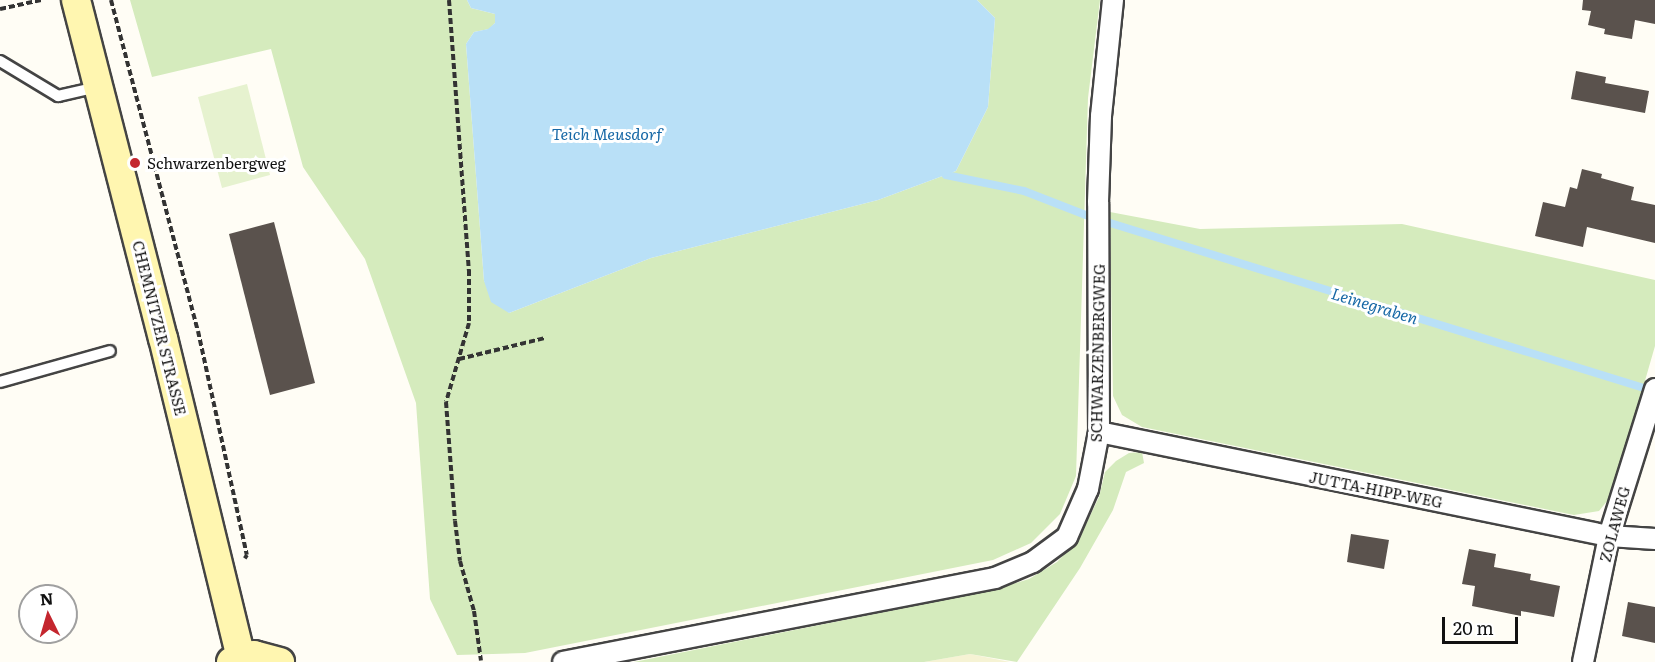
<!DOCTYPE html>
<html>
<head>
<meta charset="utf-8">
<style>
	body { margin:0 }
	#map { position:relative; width:1655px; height:662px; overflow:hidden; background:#fffdf5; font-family:Literata,serif }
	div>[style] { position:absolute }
	.farmland>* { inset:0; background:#f6f3d4 }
	.green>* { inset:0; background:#d5ebbd }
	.pitch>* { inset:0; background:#e6f2cf }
	.water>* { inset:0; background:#b9e0f7 }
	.stream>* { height:8px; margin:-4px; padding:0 4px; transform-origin:4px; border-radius:4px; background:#b9e0f7 }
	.building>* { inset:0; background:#5a524d }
	.path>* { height:4px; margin-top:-2px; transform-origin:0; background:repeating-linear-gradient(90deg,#333 0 6px,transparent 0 9px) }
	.roads { filter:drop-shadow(2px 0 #444) drop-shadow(-2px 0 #444) drop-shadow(0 2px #444) drop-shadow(0 -2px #444) }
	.lane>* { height:10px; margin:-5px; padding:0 5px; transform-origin:5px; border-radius:5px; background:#fff }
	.street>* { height:20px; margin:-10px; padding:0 10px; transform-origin:10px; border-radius:10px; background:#fff }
	.secondary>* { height:28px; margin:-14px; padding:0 14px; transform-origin:14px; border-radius:14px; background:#fff6b0 }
	.dots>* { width:16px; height:16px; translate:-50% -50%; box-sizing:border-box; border:3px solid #fff; border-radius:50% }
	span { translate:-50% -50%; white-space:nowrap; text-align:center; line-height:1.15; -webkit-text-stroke:6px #fff; paint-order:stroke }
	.poi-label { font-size:15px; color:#111 }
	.left { translate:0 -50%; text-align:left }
	.street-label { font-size:15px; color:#111 }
	.water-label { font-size:16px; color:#1768a6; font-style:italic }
	.north { position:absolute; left:18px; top:584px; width:60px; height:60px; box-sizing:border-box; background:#fff; border:2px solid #a0a0a0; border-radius:50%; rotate:355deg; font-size:16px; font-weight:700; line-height:24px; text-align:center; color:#111 }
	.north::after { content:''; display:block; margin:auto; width:21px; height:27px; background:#c4262e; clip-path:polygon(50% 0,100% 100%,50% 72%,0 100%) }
	.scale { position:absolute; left:1442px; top:617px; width:76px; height:27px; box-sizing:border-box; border:3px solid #111; border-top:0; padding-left:8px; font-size:18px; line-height:21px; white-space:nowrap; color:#111; -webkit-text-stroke:4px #fff; paint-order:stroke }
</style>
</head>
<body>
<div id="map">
	<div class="farmland">
		<i style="clip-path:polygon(970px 654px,1010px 662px,924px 662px)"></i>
	</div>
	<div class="green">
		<i style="clip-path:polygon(130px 0,467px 0,471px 8px,495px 14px,495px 23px,489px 29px,474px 32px,466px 44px,484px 281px,509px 313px,651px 258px,878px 200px,956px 171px,988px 107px,995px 18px,977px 0,1100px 0,1088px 98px,1076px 476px,1060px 514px,1031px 543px,993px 560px,525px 653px,457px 655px,430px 599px,416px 403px,365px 259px,303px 167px,271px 49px,152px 77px)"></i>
		<i style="clip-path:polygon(1110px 212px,1200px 229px,1402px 224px,1655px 280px,1655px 346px,1612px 495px,1599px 511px,1574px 515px,1142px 427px,1122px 415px,1113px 396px)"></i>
		<i style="clip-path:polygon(1142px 452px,1144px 463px,1126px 472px,1113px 510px,1080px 568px,1017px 662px,970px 654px,924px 662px,634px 662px,989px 591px,1029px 579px,1057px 562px,1079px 539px,1099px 497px,1105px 472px,1116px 461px,1129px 453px)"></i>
	</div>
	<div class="pitch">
		<i style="clip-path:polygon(247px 84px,270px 175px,222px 188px,198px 97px)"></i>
	</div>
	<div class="water">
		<i style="clip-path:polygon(467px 0,977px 0,995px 18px,988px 107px,956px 171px,878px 200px,651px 258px,509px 313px,491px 302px,484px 281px,466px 44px,474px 32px,488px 29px,495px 23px,495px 14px,471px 8px)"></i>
	</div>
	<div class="stream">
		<i style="left:946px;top:175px;width:80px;rotate:11.6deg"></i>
		<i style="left:1024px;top:191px;width:69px;rotate:21.3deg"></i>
		<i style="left:1107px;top:222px;width:562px;rotate:17.18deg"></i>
	</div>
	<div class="building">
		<i style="clip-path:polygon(1583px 0,1655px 0,1655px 24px,1635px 20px,1632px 39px,1604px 34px,1605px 29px,1588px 25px,1591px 11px,1582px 10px)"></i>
		<i style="clip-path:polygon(1576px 71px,1606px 77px,1605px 83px,1649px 91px,1645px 113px,1571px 99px)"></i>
		<i style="clip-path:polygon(1582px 169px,1602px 174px,1601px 178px,1634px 187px,1631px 200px,1655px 205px,1655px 243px,1587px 227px,1583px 247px,1535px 236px,1543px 202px,1565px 207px,1570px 187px,1577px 189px)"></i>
		<i style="clip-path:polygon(274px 222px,315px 383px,270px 395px,229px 234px)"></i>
		<i style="clip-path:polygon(1351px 534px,1389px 540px,1384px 569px,1347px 562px)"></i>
		<i style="clip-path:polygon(1469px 549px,1496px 554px,1494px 567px,1531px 574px,1530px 580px,1560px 586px,1554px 617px,1521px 611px,1521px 616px,1472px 606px,1475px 586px,1462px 584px)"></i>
		<i style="clip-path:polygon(1628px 602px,1655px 607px,1655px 643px,1622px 636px)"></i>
	</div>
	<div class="path">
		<i style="left:111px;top:0;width:342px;rotate:75.3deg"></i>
		<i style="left:198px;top:331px;width:229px;rotate:77.7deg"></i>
		<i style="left:247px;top:555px;width:4px;rotate:124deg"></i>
		<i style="left:449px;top:0;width:271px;rotate:85.8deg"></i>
		<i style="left:469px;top:270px;width:53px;rotate:90deg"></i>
		<i style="left:469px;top:323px;width:82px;rotate:106.2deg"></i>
		<i style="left:446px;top:402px;width:119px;rotate:85.7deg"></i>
		<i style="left:455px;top:521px;width:40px;rotate:82.9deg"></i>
		<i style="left:460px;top:561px;width:52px;rotate:74.4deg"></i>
		<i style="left:474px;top:611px;width:50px;rotate:82deg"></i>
		<i style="left:0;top:9px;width:42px;rotate:-12.4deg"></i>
		<i style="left:459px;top:359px;width:89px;rotate:-13.7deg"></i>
	</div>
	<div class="roads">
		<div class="lane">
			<i style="left:0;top:61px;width:68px;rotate:31.1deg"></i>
			<i style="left:58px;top:96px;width:41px;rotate:-12.7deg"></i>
			<i style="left:0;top:382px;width:114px;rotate:-15.7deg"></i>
		</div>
		<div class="street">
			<i style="left:1099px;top:432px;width:520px;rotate:11.53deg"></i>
			<i style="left:1609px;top:536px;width:46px;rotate:3.7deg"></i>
			<i style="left:563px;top:662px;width:440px;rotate:-11deg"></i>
			<i style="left:995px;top:578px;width:41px;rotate:-22.8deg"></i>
			<i style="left:1033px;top:562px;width:42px;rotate:-36.3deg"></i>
			<i style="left:1067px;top:537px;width:52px;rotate:-66.4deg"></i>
			<i style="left:1088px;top:489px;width:58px;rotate:-79.1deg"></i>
			<i style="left:1099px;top:432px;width:230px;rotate:-90.2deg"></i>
			<i style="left:1098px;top:202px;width:86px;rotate:-88deg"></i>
			<i style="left:1101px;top:116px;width:117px;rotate:-84.1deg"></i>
			<i style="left:1583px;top:662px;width:129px;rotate:-78.3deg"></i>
			<i style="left:1609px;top:536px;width:154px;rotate:-72.6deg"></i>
		</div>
		<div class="secondary">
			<i style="left:76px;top:0;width:349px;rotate:75.6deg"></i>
			<i style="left:163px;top:338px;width:328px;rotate:76.3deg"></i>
			<i style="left:231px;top:662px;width:24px;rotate:-17deg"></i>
			<i style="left:254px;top:655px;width:27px;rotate:15deg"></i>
		</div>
	</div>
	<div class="dots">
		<i style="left:135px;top:163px;background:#c4262e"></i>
	</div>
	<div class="poi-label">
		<span class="left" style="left:147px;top:163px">Schwarzenbergweg</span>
	</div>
	<div class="street-label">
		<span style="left:160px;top:328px;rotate:76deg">CHEMNITZER STRASSE</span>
		<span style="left:1097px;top:353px;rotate:-89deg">SCHWARZENBERGWEG</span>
		<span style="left:1376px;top:489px;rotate:11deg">JUTTA-HIPP-WEG</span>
		<span style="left:1614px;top:524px;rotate:-75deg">ZOLAWEG</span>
	</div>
	<div class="water-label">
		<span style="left:607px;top:133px">Teich Meusdorf</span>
		<span style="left:1375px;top:305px;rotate:17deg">Leinegraben</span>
	</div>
	<div class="north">N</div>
	<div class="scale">20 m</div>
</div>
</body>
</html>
